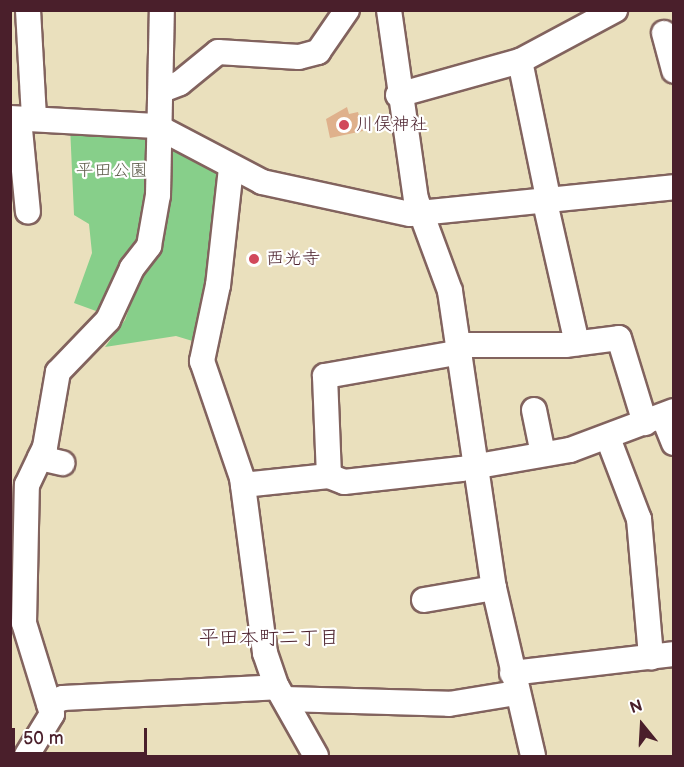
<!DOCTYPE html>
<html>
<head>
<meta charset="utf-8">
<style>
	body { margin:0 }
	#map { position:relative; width:684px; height:767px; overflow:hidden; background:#eae0bd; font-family:"Balsamiq Sans","Klee One",sans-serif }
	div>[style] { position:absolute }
	.green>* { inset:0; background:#87cf8a }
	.building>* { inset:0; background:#dfb18c }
	.roads { filter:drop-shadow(2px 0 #82635e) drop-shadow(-2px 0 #82635e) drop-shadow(0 2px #82635e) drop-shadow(0 -2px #82635e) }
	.minor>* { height:24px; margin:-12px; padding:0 12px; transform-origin:12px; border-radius:12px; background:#fff }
	.dots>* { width:16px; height:16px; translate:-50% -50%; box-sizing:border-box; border:3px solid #fff; border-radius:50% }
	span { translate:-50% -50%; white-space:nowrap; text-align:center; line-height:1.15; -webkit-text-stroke:4.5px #fff; paint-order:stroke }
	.poi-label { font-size:18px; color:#4a1f2b }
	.left { translate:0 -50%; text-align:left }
	.park-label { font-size:18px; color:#5f5d4c }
	.neighbourhood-label { font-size:20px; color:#4a1f2b }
	.frame { position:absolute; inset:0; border:12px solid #4a1f2b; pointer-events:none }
	.north { position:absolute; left:612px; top:695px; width:60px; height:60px; -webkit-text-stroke:4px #fff; paint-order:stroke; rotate:342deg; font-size:16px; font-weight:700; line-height:24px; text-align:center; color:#4a1f2b }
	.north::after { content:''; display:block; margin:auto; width:21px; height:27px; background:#4a1f2b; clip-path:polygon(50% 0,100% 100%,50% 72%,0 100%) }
	.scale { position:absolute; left:12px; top:728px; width:135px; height:27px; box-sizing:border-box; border:3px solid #4a1f2b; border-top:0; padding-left:8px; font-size:18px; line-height:21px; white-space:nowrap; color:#4a1f2b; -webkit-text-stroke:4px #fff; paint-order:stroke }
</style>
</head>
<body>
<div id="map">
	<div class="green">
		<i style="clip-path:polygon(70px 126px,151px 138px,145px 243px,107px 315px,74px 303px,92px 253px,89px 224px,74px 215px)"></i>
		<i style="clip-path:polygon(170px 146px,222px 172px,199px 343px,176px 336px,105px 347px,125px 320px,141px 275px,159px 256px)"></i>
	</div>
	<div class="building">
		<i style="clip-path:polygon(347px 107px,349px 114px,358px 112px,363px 131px,330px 138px,326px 119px)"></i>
	</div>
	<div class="roads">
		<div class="minor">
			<i style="left:28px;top:10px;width:109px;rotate:86.8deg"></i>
			<i style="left:389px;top:10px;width:191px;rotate:81.9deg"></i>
			<i style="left:416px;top:199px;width:98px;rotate:69.7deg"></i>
			<i style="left:450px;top:291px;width:300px;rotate:81.6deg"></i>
			<i style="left:494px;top:588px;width:172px;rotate:76.9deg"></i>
			<i style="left:664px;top:33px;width:39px;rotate:75deg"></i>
			<i style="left:520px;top:61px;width:140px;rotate:78.4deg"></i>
			<i style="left:162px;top:90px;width:19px;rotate:-21deg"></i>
			<i style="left:180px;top:83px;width:49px;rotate:-39.2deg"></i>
			<i style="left:218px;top:52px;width:81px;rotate:3.5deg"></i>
			<i style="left:299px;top:57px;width:20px;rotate:-15deg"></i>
			<i style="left:318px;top:52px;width:51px;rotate:-55.4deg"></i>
			<i style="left:398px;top:95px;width:127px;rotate:-15.6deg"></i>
			<i style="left:520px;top:61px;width:108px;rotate:-28.2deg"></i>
			<i style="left:10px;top:118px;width:146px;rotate:3.1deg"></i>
			<i style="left:156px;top:126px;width:120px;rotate:27.8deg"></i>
			<i style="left:262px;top:182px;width:151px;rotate:12.2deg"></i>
			<i style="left:410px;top:214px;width:265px;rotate:-5.8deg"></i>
			<i style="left:19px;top:119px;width:93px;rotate:84.5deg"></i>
			<i style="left:231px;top:168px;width:118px;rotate:96.3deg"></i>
			<i style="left:218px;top:285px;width:78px;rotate:101.9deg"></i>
			<i style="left:202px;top:361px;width:124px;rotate:71.1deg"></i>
			<i style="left:242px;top:478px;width:177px;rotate:82.5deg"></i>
			<i style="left:265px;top:653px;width:36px;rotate:71deg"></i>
			<i style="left:277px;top:687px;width:79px;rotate:60.5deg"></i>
			<i style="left:544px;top:198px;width:149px;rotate:77.2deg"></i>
			<i style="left:460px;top:345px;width:105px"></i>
			<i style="left:565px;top:345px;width:54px;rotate:-7.4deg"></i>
			<i style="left:619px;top:338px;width:89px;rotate:73deg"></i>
			<i style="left:534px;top:410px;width:45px;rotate:78.4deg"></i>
			<i style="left:663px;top:416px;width:29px;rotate:68deg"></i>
			<i style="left:608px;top:438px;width:87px;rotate:69.1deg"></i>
			<i style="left:639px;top:519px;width:139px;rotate:85deg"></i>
			<i style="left:40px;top:458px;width:23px;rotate:13deg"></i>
			<i style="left:329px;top:476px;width:100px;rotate:-92.3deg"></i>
			<i style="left:325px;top:376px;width:138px;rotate:-10deg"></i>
			<i style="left:243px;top:485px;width:86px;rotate:-6deg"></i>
			<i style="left:329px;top:476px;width:16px;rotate:22deg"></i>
			<i style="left:344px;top:482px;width:118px;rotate:-6.3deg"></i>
			<i style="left:461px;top:469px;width:111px;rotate:-9.9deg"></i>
			<i style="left:570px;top:450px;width:111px;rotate:-20.6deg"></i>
			<i style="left:424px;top:600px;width:71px;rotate:-9.7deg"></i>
			<i style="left:512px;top:673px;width:163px;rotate:-6.7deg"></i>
			<i style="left:285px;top:699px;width:164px;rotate:1.7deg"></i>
			<i style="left:449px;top:704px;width:68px;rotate:-9.3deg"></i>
			<i style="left:49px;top:704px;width:15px;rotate:-23deg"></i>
			<i style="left:63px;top:698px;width:214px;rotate:-2.9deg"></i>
			<i style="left:27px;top:755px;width:48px;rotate:-58.6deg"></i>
			<i style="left:52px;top:714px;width:95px;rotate:-107.1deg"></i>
			<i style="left:24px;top:623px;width:138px;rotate:-88.8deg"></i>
			<i style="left:27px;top:485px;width:42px;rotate:-64.7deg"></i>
			<i style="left:45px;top:447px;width:76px;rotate:-80.2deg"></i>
			<i style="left:58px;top:372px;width:72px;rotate:-46.1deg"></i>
			<i style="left:108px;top:320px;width:57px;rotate:-65.2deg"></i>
			<i style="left:132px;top:268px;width:28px;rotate:-52deg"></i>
			<i style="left:149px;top:246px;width:52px;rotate:-80deg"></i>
			<i style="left:158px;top:195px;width:185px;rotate:-88.8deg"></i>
		</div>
	</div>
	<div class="dots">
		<i style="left:344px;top:125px;background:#d1495b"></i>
		<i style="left:254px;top:259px;background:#d1495b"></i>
	</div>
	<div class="poi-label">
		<span class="left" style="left:356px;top:125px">川俣神社</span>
		<span class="left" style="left:266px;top:259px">西光寺</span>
	</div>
	<div class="park-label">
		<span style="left:112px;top:171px">平田公園</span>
	</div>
	<div class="neighbourhood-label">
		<span style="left:269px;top:638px">平田本町二丁目</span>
	</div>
	<div class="frame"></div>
	<div class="north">N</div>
	<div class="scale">50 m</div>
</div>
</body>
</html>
